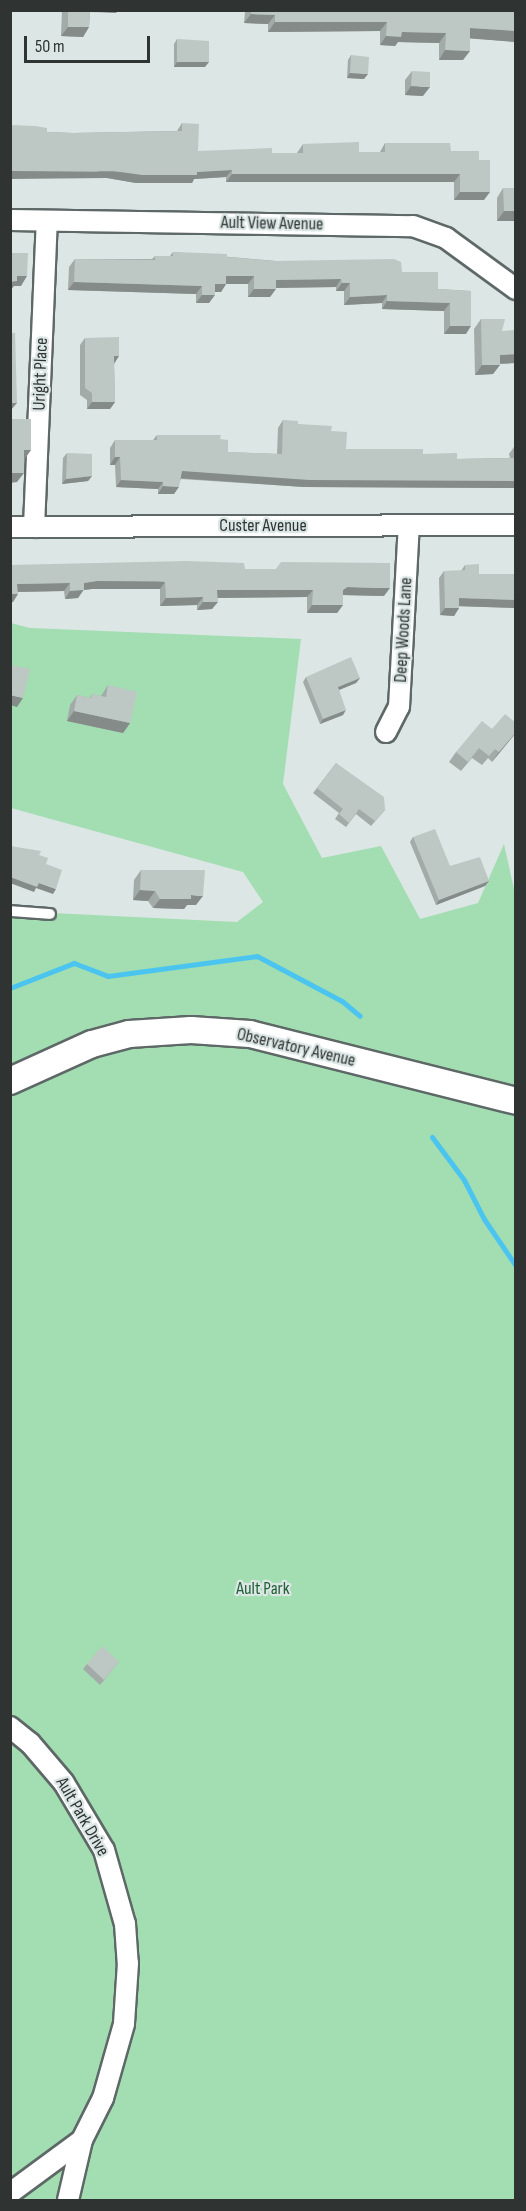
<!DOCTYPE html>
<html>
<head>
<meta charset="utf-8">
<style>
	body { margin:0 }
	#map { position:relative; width:526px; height:2211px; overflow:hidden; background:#dbe6e5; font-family:"Sofia Sans Condensed",sans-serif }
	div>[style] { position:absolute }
	.green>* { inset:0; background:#a2deb1 }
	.stream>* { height:5px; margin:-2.5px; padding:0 2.5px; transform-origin:2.5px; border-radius:2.5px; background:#4bc5ef }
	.roads { filter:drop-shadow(2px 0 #5e6867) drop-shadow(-2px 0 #5e6867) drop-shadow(0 2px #5e6867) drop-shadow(0 -2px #5e6867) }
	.service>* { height:10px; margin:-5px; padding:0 5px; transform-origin:5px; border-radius:5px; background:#fff }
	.minor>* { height:20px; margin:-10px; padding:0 10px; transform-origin:10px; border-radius:10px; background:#fff }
	.tertiary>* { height:26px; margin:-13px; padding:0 13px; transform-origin:13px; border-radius:13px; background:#fff }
	.wall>* { inset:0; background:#a3aba8 }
	.shaded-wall>* { inset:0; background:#848b88 }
	.building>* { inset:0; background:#bdc7c3 }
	span { translate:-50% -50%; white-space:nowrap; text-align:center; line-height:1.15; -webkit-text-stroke:4.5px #dbe6e5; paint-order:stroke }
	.street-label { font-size:18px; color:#2f3433 }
	.park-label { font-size:18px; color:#236038 }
	.frame { position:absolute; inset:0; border:12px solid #2f3433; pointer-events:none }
	.scale { position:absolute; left:24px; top:36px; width:126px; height:27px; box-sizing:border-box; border:3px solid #2f3433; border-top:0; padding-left:8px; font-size:18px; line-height:21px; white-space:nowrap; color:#2f3433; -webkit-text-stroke:4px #dbe6e5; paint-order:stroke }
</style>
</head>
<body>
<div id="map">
	<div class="green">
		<i style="clip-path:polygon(11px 623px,30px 628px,301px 639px,283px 784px,322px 858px,381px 846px,420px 919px,478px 903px,504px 844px,515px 894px,515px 2200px,11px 2200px,11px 911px,237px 922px,263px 902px,243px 872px,11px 808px)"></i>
	</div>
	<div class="stream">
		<i style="left:10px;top:988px;width:69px;rotate:-21.3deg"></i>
		<i style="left:74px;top:963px;width:36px;rotate:21deg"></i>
		<i style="left:108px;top:976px;width:150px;rotate:-7.6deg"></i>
		<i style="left:257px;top:956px;width:96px;rotate:27.9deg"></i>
		<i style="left:342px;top:1001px;width:23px;rotate:40deg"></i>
		<i style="left:432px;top:1137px;width:54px;rotate:53.3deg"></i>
		<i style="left:464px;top:1180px;width:44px;rotate:62.9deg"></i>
		<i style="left:484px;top:1219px;width:57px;rotate:55.8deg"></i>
	</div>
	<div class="roads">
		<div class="service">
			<i style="left:10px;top:911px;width:40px;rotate:4.3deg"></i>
		</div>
		<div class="minor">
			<i style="left:10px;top:220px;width:403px;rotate:0.9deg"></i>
			<i style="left:413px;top:226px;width:35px;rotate:20deg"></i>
			<i style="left:446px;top:238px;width:87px;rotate:36.1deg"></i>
			<i style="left:10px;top:527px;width:506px;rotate:-0.23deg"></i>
			<i style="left:34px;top:527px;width:306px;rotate:-87.6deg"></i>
			<i style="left:386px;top:732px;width:28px;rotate:-63deg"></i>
			<i style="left:399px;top:707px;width:182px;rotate:-86.9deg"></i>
			<i style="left:10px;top:1727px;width:26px;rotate:39deg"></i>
			<i style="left:30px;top:1743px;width:52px;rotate:49.6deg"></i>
			<i style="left:64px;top:1783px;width:78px;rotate:59.2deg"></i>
			<i style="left:104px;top:1850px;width:77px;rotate:74.2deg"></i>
			<i style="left:125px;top:1924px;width:39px;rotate:86deg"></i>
			<i style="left:128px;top:1963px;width:61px;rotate:93.8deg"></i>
			<i style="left:124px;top:2024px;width:77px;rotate:105.8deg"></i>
			<i style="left:103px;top:2098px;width:47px;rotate:116.6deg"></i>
			<i style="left:82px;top:2140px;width:62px;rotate:103.1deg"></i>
			<i style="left:10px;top:2193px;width:89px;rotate:-36.4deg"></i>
		</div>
		<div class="tertiary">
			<i style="left:10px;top:1081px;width:90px;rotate:-24.3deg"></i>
			<i style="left:92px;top:1044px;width:38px;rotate:-15deg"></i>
			<i style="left:129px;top:1034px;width:62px;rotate:-3.7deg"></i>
			<i style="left:191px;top:1030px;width:59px;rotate:3.9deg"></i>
			<i style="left:250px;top:1034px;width:274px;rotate:14.1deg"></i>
		</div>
	</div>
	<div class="wall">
		<i style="clip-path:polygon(62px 10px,118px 10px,116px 13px,90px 12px,89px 27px,83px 37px,61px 36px)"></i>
		<i style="clip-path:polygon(237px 10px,516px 10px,516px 42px,470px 38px,463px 60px,439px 60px,439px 43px,398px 42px,395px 46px,380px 45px,380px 31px,268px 32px,268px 24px,244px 23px,245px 12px)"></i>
		<i style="clip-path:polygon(177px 39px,205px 67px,174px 67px,174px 44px)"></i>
		<i style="clip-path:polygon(351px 55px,364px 79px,347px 78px,348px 60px)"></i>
		<i style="clip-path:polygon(412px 71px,423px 96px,405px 95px,405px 80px)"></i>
		<i style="clip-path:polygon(182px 123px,198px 151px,272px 153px,297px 153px,303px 144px,359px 152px,380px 152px,385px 143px,451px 151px,479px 160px,484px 200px,454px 200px,454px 182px,226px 182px,226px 177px,194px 179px,192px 183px,136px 183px,107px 178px,47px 132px,73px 133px,177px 131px)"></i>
		<i style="clip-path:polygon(503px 188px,516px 188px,516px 221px,497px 221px,497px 198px)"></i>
		<i style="clip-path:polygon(173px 252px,402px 272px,438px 289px,471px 291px,466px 334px,444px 334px,444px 311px,382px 309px,382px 303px,344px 305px,344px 291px,336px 291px,336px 287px,276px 288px,270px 297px,248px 297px,248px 284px,226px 284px,221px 292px,215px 292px,209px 303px,196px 303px,196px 294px,68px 290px,69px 267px,75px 259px,152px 259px,155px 256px,170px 256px)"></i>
		<i style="clip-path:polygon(481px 319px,502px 331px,516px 363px,500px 364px,493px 374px,475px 375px,474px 329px)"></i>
		<i style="clip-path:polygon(85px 338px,114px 364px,115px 402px,110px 409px,87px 409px,87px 400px,80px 395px,80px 345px)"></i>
		<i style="clip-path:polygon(283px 420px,298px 424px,331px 431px,346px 449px,423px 454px,457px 459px,510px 458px,509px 454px,514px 447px,516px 447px,516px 488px,304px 487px,181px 479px,174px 494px,158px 494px,158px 489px,116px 487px,115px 465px,110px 465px,110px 448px,115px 440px,153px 440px,157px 435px,220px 439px,228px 452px,277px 454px,278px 428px)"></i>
		<i style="clip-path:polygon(67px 453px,92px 476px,88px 481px,62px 484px,63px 458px)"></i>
		<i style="clip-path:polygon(10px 565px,245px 569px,384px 596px,343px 595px,343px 605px,337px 613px,307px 613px,307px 597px,218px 598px,212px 609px,197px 610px,197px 605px,160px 606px,160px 589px,92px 589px,84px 590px,78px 598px,65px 599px,64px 591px,18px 592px,13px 602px)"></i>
		<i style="clip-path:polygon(465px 565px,479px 574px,516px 574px,516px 608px,459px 606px,459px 608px,454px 616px,440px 615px,439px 578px,444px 571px,461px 571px)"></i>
		<i style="clip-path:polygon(306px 677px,360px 678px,356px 683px,339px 690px,343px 715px,320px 724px,303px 682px)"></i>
		<i style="clip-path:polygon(108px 685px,130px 723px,123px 733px,67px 721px,70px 705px,77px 695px,90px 698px,92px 694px,101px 696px)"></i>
		<i style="clip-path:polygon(516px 723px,516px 733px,492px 762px,488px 758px,482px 765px,472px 758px,461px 771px,449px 762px,456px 752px,492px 729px)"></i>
		<i style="clip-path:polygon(336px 763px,385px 810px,371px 826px,356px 814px,346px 827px,335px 819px,339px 813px,313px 793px)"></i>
		<i style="clip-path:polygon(413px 837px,450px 866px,489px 881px,485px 886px,436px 905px,410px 842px)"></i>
		<i style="clip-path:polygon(141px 870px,196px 905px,187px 905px,184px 909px,153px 908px,148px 901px,133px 900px,134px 880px)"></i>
		<i style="clip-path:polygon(119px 1662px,100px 1685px,83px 1669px,87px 1664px)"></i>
	</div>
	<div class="shaded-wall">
		<i style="clip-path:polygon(89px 10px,118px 10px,116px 13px,88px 11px)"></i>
		<i style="clip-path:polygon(251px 14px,275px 15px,268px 24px,244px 23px)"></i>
		<i style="clip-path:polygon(275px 22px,387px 22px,380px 31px,268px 32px)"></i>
		<i style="clip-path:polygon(68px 27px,89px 27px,83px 37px,61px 36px)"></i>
		<i style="clip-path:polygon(470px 28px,516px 31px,516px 42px,464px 38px)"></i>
		<i style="clip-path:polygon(402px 32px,446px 33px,439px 43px,398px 42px,395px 46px,380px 45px,386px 36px)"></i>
		<i style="clip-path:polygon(445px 50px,470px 51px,463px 60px,439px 60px)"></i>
		<i style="clip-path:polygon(177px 62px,209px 62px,205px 67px,174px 67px)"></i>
		<i style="clip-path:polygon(350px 73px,368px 74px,364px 79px,347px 78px)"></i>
		<i style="clip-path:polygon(411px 86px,430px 87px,423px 96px,405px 95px)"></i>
		<i style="clip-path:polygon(232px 170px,226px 177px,194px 179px,192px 183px,136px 183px,107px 178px,10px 179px,10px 171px,197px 172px)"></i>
		<i style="clip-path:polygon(232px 174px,460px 174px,454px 182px,226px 182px)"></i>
		<i style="clip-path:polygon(460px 192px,490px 192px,484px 200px,454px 200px)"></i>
		<i style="clip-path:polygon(504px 211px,516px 211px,516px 221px,497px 221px)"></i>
		<i style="clip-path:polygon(17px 276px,27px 276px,21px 286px,14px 286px,10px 291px,10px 282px)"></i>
		<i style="clip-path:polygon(226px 276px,254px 276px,248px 284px,220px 284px)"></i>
		<i style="clip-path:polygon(341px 279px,336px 287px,270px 288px,276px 280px)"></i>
		<i style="clip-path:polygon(74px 282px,202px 286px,196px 294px,68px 290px)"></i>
		<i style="clip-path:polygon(342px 283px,350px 283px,344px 291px,336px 291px)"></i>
		<i style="clip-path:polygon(215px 284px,226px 284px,221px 292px,209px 292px)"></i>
		<i style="clip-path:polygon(254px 289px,276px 289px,270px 297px,248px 297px)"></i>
		<i style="clip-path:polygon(202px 295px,215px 295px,209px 303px,196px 303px)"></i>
		<i style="clip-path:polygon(387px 295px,382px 303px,344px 305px,350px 297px)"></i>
		<i style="clip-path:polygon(387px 301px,450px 303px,444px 311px,382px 309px)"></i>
		<i style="clip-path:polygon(450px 326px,471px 326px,466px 334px,444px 334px)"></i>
		<i style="clip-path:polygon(516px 354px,516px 363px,493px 364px,500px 355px)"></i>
		<i style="clip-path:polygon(114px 356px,119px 356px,114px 364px)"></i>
		<i style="clip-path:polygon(482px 365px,500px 365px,493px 374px,475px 375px)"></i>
		<i style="clip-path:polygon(92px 402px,115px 402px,110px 409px,87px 409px)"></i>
		<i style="clip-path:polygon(10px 403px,17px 403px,10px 411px)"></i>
		<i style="clip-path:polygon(24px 450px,31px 450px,24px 460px)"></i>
		<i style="clip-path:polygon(115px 457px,120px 457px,115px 465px,110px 465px)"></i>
		<i style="clip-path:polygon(182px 471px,516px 481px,516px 488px,304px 487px,177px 478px)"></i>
		<i style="clip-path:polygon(10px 473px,24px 473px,17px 482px,10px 483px)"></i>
		<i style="clip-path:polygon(92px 476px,88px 481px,62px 484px,66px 479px)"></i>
		<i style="clip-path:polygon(121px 480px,163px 482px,158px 489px,116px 487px)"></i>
		<i style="clip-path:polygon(163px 486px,179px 487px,174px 494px,158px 494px)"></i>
		<i style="clip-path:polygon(97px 581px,165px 582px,160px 589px,92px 589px,83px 590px,78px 598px,65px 599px,70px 591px,84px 583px)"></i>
		<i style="clip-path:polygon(70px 583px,64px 591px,12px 592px,17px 584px)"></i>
		<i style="clip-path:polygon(347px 587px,390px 588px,384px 596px,342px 595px,343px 590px)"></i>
		<i style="clip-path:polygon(217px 590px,313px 590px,307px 597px,212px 598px)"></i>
		<i style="clip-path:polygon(10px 594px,18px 594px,13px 602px,10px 602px)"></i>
		<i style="clip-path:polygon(203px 597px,197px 605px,160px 606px,166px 598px)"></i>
		<i style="clip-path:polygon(459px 598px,516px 600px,516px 608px,453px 606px)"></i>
		<i style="clip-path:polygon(203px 602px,218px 602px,212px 609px,197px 610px)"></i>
		<i style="clip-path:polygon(312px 605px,343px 605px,337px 613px,307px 613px)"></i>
		<i style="clip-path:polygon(445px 608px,459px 608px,454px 616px,440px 615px)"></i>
		<i style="clip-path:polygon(360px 678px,356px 683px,334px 692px,338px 687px)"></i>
		<i style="clip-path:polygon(10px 695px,23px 698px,17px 707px,10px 705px)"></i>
		<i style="clip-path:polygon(346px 710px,343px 715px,320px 724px,323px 719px)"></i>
		<i style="clip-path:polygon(74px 711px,130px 723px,123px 733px,67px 721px)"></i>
		<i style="clip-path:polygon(516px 732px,513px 736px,492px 762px,499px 752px)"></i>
		<i style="clip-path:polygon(10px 877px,39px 883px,56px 889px,53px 894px,36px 888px,34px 892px,10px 883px)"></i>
		<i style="clip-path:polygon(489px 881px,485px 886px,436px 905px,439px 900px)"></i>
		<i style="clip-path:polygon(140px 890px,155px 891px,148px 901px,133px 900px)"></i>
		<i style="clip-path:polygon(191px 895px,203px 896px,196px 905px,187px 905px,184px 909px,153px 908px,160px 899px)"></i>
	</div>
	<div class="building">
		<i style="clip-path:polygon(68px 10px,90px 10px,89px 27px,68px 27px)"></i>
		<i style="clip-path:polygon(251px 10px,516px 10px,516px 31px,470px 28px,470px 51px,445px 50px,446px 33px,402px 32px,401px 37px,386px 36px,387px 22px,275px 22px,275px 15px,251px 14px)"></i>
		<i style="clip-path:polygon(177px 39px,209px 41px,209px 62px,177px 62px)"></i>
		<i style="clip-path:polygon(351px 55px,369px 57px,368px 74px,350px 73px)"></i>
		<i style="clip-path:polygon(412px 71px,430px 72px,430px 87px,411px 86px)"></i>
		<i style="clip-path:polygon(182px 123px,199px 124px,198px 151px,272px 148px,272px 153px,303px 153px,303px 144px,359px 142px,359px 152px,385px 152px,385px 143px,450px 143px,451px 151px,479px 151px,479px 160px,490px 160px,490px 192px,460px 192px,460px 174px,232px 174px,232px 170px,197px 172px,197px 175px,142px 175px,113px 171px,10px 171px,10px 125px,35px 126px,47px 128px,47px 132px,73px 133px,182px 131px)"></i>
		<i style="clip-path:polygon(503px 188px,516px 188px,516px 211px,504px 211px)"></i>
		<i style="clip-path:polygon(173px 252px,227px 254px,227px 257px,274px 261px,394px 259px,401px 262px,402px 272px,438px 272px,438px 289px,471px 291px,471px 326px,450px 326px,450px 303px,387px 301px,387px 295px,350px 297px,350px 283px,342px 283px,341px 279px,276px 280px,276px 289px,254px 289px,254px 276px,226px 276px,226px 284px,215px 284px,215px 295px,202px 295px,202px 286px,74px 282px,75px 259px,155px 260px,155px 256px,173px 256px)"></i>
		<i style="clip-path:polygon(10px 253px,28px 253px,27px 276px,17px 276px,17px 281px,10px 282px)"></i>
		<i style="clip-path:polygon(481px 319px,505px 319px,502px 331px,516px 330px,516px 354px,500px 355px,500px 365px,482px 365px)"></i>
		<i style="clip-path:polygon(10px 333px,15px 333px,17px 403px,10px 403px)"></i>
		<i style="clip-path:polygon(119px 337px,119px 356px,114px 356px,115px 402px,92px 402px,92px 393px,85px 388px,85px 338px)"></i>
		<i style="clip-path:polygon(11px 419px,31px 419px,31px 450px,24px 450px,24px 473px,10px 473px)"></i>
		<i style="clip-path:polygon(283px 420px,298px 421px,298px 424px,332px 426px,331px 431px,347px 432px,346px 449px,423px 449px,423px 454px,457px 453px,457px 459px,515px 458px,514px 447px,516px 447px,516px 481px,309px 480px,182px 471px,179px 487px,163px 486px,163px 482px,121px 480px,120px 457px,115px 457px,115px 440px,157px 440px,157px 435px,221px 435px,220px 439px,228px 440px,228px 452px,282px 454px)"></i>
		<i style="clip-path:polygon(67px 453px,92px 454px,92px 476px,66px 479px)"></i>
		<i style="clip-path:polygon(187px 561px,244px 563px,245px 569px,276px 569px,281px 562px,390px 563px,390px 588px,347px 587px,343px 590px,343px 605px,312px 605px,313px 590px,217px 590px,218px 602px,203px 602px,203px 597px,166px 598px,165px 582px,157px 581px,97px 581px,84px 583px,84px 590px,70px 591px,70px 583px,17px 584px,18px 594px,10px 594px,10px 565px)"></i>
		<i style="clip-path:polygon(479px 564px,479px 574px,516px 574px,516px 600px,459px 598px,459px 608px,445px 608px,444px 571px,465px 570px,465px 565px)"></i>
		<i style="clip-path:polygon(351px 657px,360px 678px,338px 687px,346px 710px,323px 719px,306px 677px)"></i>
		<i style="clip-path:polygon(10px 665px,30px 669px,23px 698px,10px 695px)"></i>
		<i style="clip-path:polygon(108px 685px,137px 692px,130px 723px,74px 711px,77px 695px,91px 698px,92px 694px,106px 697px)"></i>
		<i style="clip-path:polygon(505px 714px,516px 723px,516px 732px,499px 752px,495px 749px,489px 756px,479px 748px,468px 762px,456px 752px,482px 721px,492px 729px)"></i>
		<i style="clip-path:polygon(336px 763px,384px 797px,385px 810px,375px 821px,359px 809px,349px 823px,339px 814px,343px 809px,317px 788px)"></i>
		<i style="clip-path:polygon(435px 829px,450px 866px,480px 857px,489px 881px,439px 900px,413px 837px)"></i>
		<i style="clip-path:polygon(10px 846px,41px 851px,39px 855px,48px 858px,46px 864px,62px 870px,56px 889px,39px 883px,37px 887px,10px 877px)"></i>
		<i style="clip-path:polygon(141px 870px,205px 870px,203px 896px,191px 895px,191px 899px,160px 899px,155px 891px,140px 890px)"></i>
		<i style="clip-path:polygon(102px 1646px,119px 1662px,104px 1680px,87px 1664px)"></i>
	</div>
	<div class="street-label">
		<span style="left:272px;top:224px;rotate:1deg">Ault View Avenue</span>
		<span style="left:41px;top:374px;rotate:-88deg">Uright Place</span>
		<span style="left:263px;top:526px">Custer Avenue</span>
		<span style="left:404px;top:630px;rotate:-87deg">Deep Woods Lane</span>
		<span style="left:296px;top:1048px;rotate:13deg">Observatory Avenue</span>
		<span style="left:82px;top:1817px;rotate:60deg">Ault Park Drive</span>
	</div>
	<div class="park-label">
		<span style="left:263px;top:1589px">Ault Park</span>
	</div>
	<div class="frame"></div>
	<div class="scale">50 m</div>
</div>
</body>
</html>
